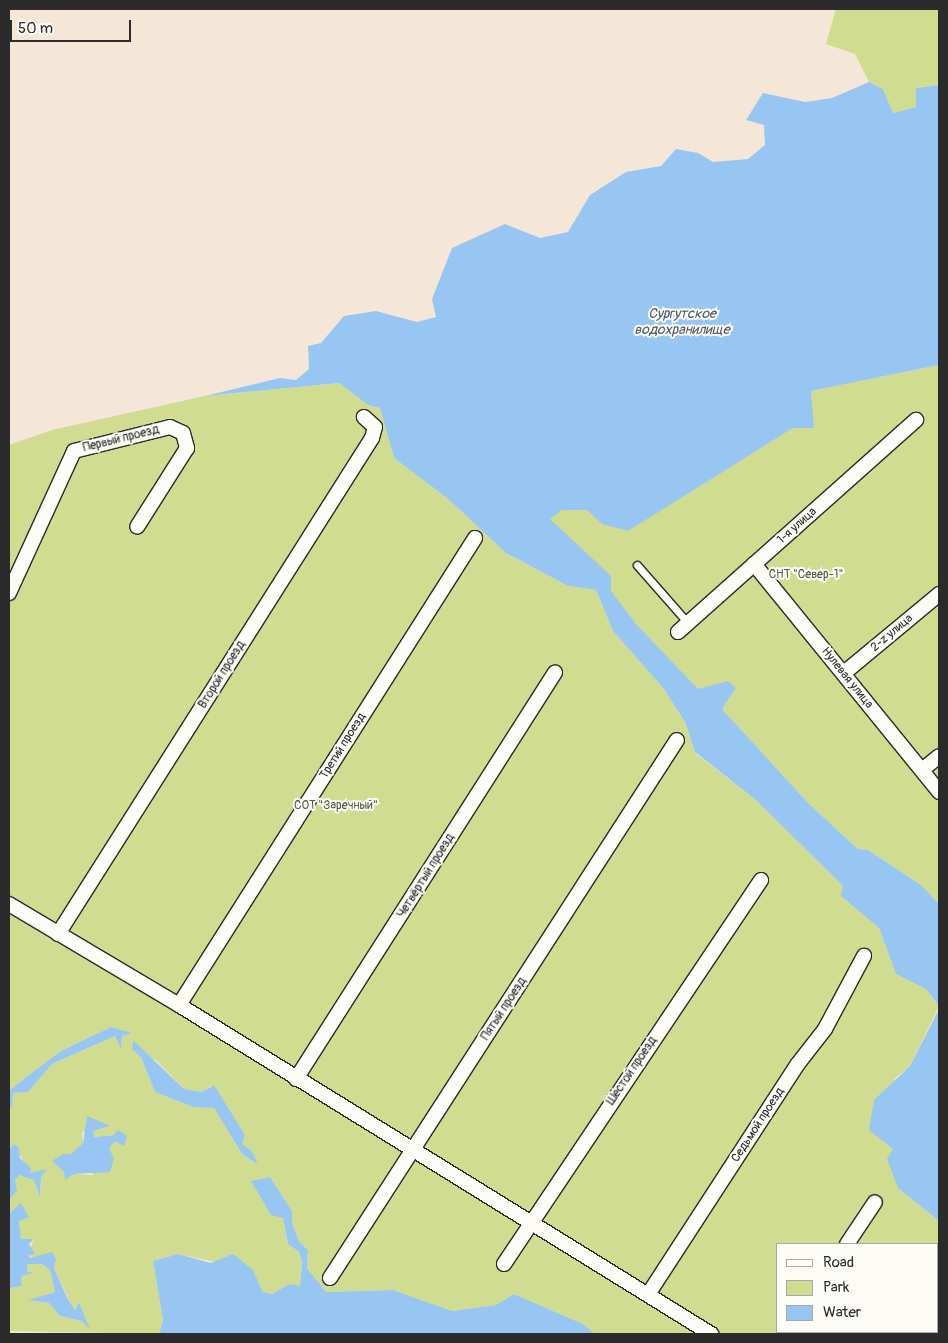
<!DOCTYPE html>
<html>
<head>
<meta charset="utf-8">
<style>
	body { margin:0 }
	#map { position:relative; width:948px; height:1343px; overflow:hidden; background:#f4e7d8; font-family:Pangolin,sans-serif }
	div>[style] { position:absolute }
	.green>* { inset:0; background:#d0dc8f }
	.water>* { inset:0; background:#98c6f3 }
	.roads { filter:drop-shadow(1px 0 #2b2b2b) drop-shadow(-1px 0 #2b2b2b) drop-shadow(0 1px #2b2b2b) drop-shadow(0 -1px #2b2b2b) }
	.service>* { height:7px; margin:-3.5px; padding:0 3.5px; transform-origin:3.5px; border-radius:3.5px; background:#fdfcf7 }
	.minor>* { height:14px; margin:-7px; padding:0 7px; transform-origin:7px; border-radius:7px; background:#fdfcf7 }
	span { translate:-50% -50%; white-space:nowrap; text-align:center; line-height:1.15; -webkit-text-stroke:4px #fdfcf7; paint-order:stroke }
	.street-label { font-size:12px; color:#2b2b2b }
	.park-label { font-size:12px; color:#545744 }
	.water-label { font-size:14px; color:#4c5a67; font-style:italic }
	.frame { position:absolute; inset:0; border:10px solid #2b2b2b; pointer-events:none }
	.legend { position:absolute; left:776px; top:1243px; width:162px; height:90px; box-sizing:border-box; background:#fdfcf7; border:1px solid #a9a8a5; margin:0; padding:6px 9px; list-style:none; font-size:15px; color:#2b2b2b }
	.legend li { display:flex; align-items:center; gap:10px; height:25px }
	.legend b { width:25px; border:1px solid #a9a8a5 }
	.scale { position:absolute; left:10px; top:20px; width:121px; height:22px; box-sizing:border-box; border:2px solid #2b2b2b; border-top:0; padding-left:6px; font-size:15px; line-height:18px; white-space:nowrap; color:#2b2b2b; -webkit-text-stroke:4px #fdfcf7; paint-order:stroke }
</style>
</head>
<body>
<div id="map">
	<div class="green">
		<i style="clip-path:polygon(836px 9px,939px 9px,939px 85px,916px 88px,916px 107px,893px 113px,883px 89px,869px 82px,855px 54px,826px 44px)"></i>
		<i style="clip-path:polygon(939px 365px,939px 904px,921px 885px,868px 850px,858px 849px,809px 804px,722px 709px,736px 688px,728px 681px,698px 690px,636px 624px,549px 519px,562px 510px,587px 510px,602px 524px,750px 454px,793px 428px,813px 428px,811px 391px)"></i>
		<i style="clip-path:polygon(evenodd,339px 383px,368px 405px,380px 408px,394px 458px,447px 498px,506px 553px,568px 586px,596px 590px,613px 631px,664px 689px,685px 722px,695px 753px,757px 801px,843px 886px,842px 897px,879px 928px,896px 974px,926px 989px,939px 1006px,910px 1066px,894px 1079px,893px 1149px,898px 1188px,939px 1221px,939px 1334px,595px 1334px,583px 1324px,514px 1294px,497px 1305px,452px 1311px,393px 1290px,326px 1292px,307px 1268px,308px 1250px,299px 1241px,292px 1223px,292px 1211px,270px 1177px,251px 1181px,283px 1218px,288px 1244px,299px 1252px,302px 1263px,300px 1287px,289px 1284px,272px 1294px,263px 1292px,253px 1270px,178px 1254px,153px 1261px,163px 1320px,159px 1334px,9px 1331px,9px 1273px,22px 1286px,21px 1276px,32px 1272px,27px 1271px,27px 1264px,42px 1264px,50px 1270px,55px 1292px,30px 1300px,49px 1303px,60px 1316px,82px 1321px,79px 1302px,75px 1312px,54px 1268px,27px 1255px,34px 1239px,21px 1239px,19px 1221px,22px 1203px,9px 1214px,9px 1179px,15px 1180px,19px 1175px,34px 1180px,40px 1196px,41px 1177px,46px 1170px,30px 1173px,14px 1144px,9px 1149px,9px 1108px,12px 1107px,12px 1093px,28px 1092px,52px 1064px,115px 1036px,121px 1048px,122px 1036px,131px 1033px,111px 1027px,61px 1051px,9px 1091px,9px 445px,52px 430px,205px 396px,339px 383px,141px 1057px,156px 1060px,184px 1089px,202px 1092px,213px 1085px,242px 1144px,252px 1151px,257px 1165px,242px 1154px,214px 1108px,193px 1107px,155px 1092px,141px 1057px,339px 383px,108px 1127px,93px 1131px,93px 1137px,114px 1135px,115px 1141px,92px 1175px,74px 1174px,65px 1179px,64px 1172px,71px 1155px,83px 1143px,82px 1132px,108px 1127px,339px 383px,777px 1244px,937px 1244px,937px 1332px,777px 1332px,777px 1244px)"></i>
	</div>
	<div class="water">
		<i style="clip-path:polygon(869px 82px,883px 89px,893px 113px,916px 107px,916px 88px,939px 85px,939px 365px,811px 391px,814px 428px,793px 428px,628px 531px,602px 524px,587px 510px,562px 510px,550px 519px,611px 576px,611px 591px,636px 624px,698px 689px,728px 681px,736px 688px,722px 709px,809px 804px,858px 849px,868px 850px,921px 885px,939px 904px,939px 1006px,926px 989px,896px 974px,879px 928px,841px 896px,843px 886px,757px 801px,695px 752px,685px 722px,664px 689px,613px 631px,596px 590px,568px 586px,506px 553px,447px 498px,394px 458px,380px 408px,368px 405px,339px 383px,205px 396px,280px 378px,296px 380px,309px 369px,308px 346px,321px 343px,344px 316px,376px 311px,417px 322px,436px 317px,432px 299px,452px 248px,505px 224px,540px 238px,568px 232px,590px 195px,626px 172px,661px 166px,676px 149px,698px 153px,713px 162px,748px 159px,765px 145px,764px 125px,746px 120px,763px 93px,805px 102px,832px 98px)"></i>
		<i style="clip-path:polygon(939px 1009px,939px 1221px,898px 1188px,887px 1159px,893px 1149px,869px 1130px,874px 1100px,910px 1066px)"></i>
		<i style="clip-path:polygon(111px 1027px,132px 1033px,122px 1036px,121px 1049px,115px 1036px,52px 1064px,28px 1092px,13px 1093px,12px 1107px,9px 1108px,9px 1091px,29px 1075px,61px 1051px)"></i>
		<i style="clip-path:polygon(133px 1040px,184px 1089px,202px 1092px,214px 1085px,245px 1135px,242px 1144px,252px 1151px,258px 1165px,242px 1154px,214px 1108px,193px 1107px,155px 1092px,141px 1057px,132px 1049px)"></i>
		<i style="clip-path:polygon(87px 1116px,110px 1126px,93px 1131px,94px 1137px,114px 1135px,118px 1130px,127px 1136px,124px 1146px,115px 1141px,109px 1149px,114px 1158px,110px 1172px,74px 1174px,65px 1180px,64px 1172px,52px 1161px,63px 1154px,71px 1154px,83px 1143px)"></i>
		<i style="clip-path:polygon(14px 1144px,19px 1148px,20px 1158px,31px 1168px,30px 1173px,47px 1169px,41px 1177px,40px 1197px,34px 1180px,19px 1175px,15px 1180px,17px 1191px,9px 1199px,9px 1149px)"></i>
		<i style="clip-path:polygon(270px 1177px,292px 1211px,292px 1223px,299px 1241px,308px 1250px,307px 1268px,326px 1292px,393px 1290px,452px 1311px,496px 1305px,514px 1294px,583px 1324px,595px 1334px,159px 1334px,163px 1320px,153px 1261px,178px 1254px,211px 1263px,233px 1254px,253px 1270px,263px 1292px,272px 1294px,289px 1284px,300px 1286px,302px 1262px,299px 1252px,288px 1244px,283px 1218px,271px 1215px,251px 1181px)"></i>
		<i style="clip-path:polygon(21px 1203px,29px 1217px,19px 1221px,21px 1239px,34px 1239px,29px 1244px,35px 1254px,28px 1255px,30px 1258px,52px 1252px,56px 1259px,54px 1268px,67px 1297px,75px 1311px,79px 1302px,90px 1330px,82px 1321px,60px 1316px,49px 1303px,28px 1300px,55px 1292px,50px 1270px,42px 1264px,27px 1264px,27px 1271px,33px 1273px,21px 1276px,22px 1286px,9px 1288px,9px 1214px)"></i>
	</div>
	<div class="roads">
		<div class="service">
			<i style="left:637px;top:565px;width:77px;rotate:48.7deg"></i>
		</div>
		<div class="minor">
			<i style="left:754px;top:564px;width:294px;rotate:50.9deg"></i>
			<i style="left:9px;top:593px;width:156px;rotate:-65.4deg"></i>
			<i style="left:74px;top:451px;width:99px;rotate:-14deg"></i>
			<i style="left:170px;top:427px;width:14px;rotate:25deg"></i>
			<i style="left:183px;top:433px;width:16px;rotate:75deg"></i>
			<i style="left:187px;top:448px;width:93px;rotate:122.3deg"></i>
			<i style="left:678px;top:632px;width:319px;rotate:-41.7deg"></i>
			<i style="left:844px;top:673px;width:124px;rotate:-39.7deg"></i>
			<i style="left:922px;top:770px;width:22px;rotate:-39deg"></i>
			<i style="left:9px;top:904px;width:198px;rotate:30.7deg"></i>
			<i style="left:179px;top:1005px;width:626px;rotate:31.73deg"></i>
			<i style="left:58px;top:934px;width:587px;rotate:-57.66deg"></i>
			<i style="left:372px;top:438px;width:11px;rotate:-75deg"></i>
			<i style="left:375px;top:427px;width:15px;rotate:-138deg"></i>
			<i style="left:179px;top:1005px;width:553px;rotate:-57.63deg"></i>
			<i style="left:296px;top:1079px;width:482px;rotate:-57.5deg"></i>
			<i style="left:847px;top:1244px;width:50px;rotate:-56.3deg"></i>
			<i style="left:504px;top:1264px;width:462px;rotate:-56.2deg"></i>
			<i style="left:330px;top:1278px;width:640px;rotate:-57.18deg"></i>
			<i style="left:649px;top:1293px;width:272px;rotate:-57deg"></i>
			<i style="left:797px;top:1065px;width:46px;rotate:-52.1deg"></i>
			<i style="left:825px;top:1029px;width:83px;rotate:-61.9deg"></i>
			<i style="left:787px;top:1334px;width:3px;rotate:-45deg"></i>
		</div>
	</div>
	<div class="street-label">
		<span style="left:121px;top:439px;rotate:-14deg">Первый проезд</span>
		<span style="left:797px;top:526px;rotate:-42deg">1-я улица</span>
		<span style="left:892px;top:633px;rotate:-40deg">2-z улица</span>
		<span style="left:222px;top:675px;rotate:-58deg">Второй проезд</span>
		<span style="left:847px;top:678px;rotate:51deg">Нулевая улица</span>
		<span style="left:343px;top:746px;rotate:-58deg">Третий проезд</span>
		<span style="left:426px;top:876px;rotate:-58deg">Четвёртый проезд</span>
		<span style="left:504px;top:1009px;rotate:-57deg">Пятый проезд</span>
		<span style="left:632px;top:1071px;rotate:-56deg">Шестой проезд</span>
		<span style="left:758px;top:1125px;rotate:-57deg">Седьмой проезд</span>
	</div>
	<div class="park-label">
		<span style="left:806px;top:575px">СНТ "Север-1"</span>
		<span style="left:336px;top:806px">СОТ "Заречный"</span>
	</div>
	<div class="water-label">
		<span style="left:682px;top:322px">Сургутское<br>водохранилище</span>
	</div>
	<div class="frame"></div>
	<ul class="legend">
	<li><b style="height:6px;background:#fdfcf7"></b>Road</li>
	<li><b style="height:14px;background:#d0dc8f"></b>Park</li>
	<li><b style="height:14px;background:#98c6f3"></b>Water</li>
	</ul>
	<div class="scale">50 m</div>
</div>
</body>
</html>
